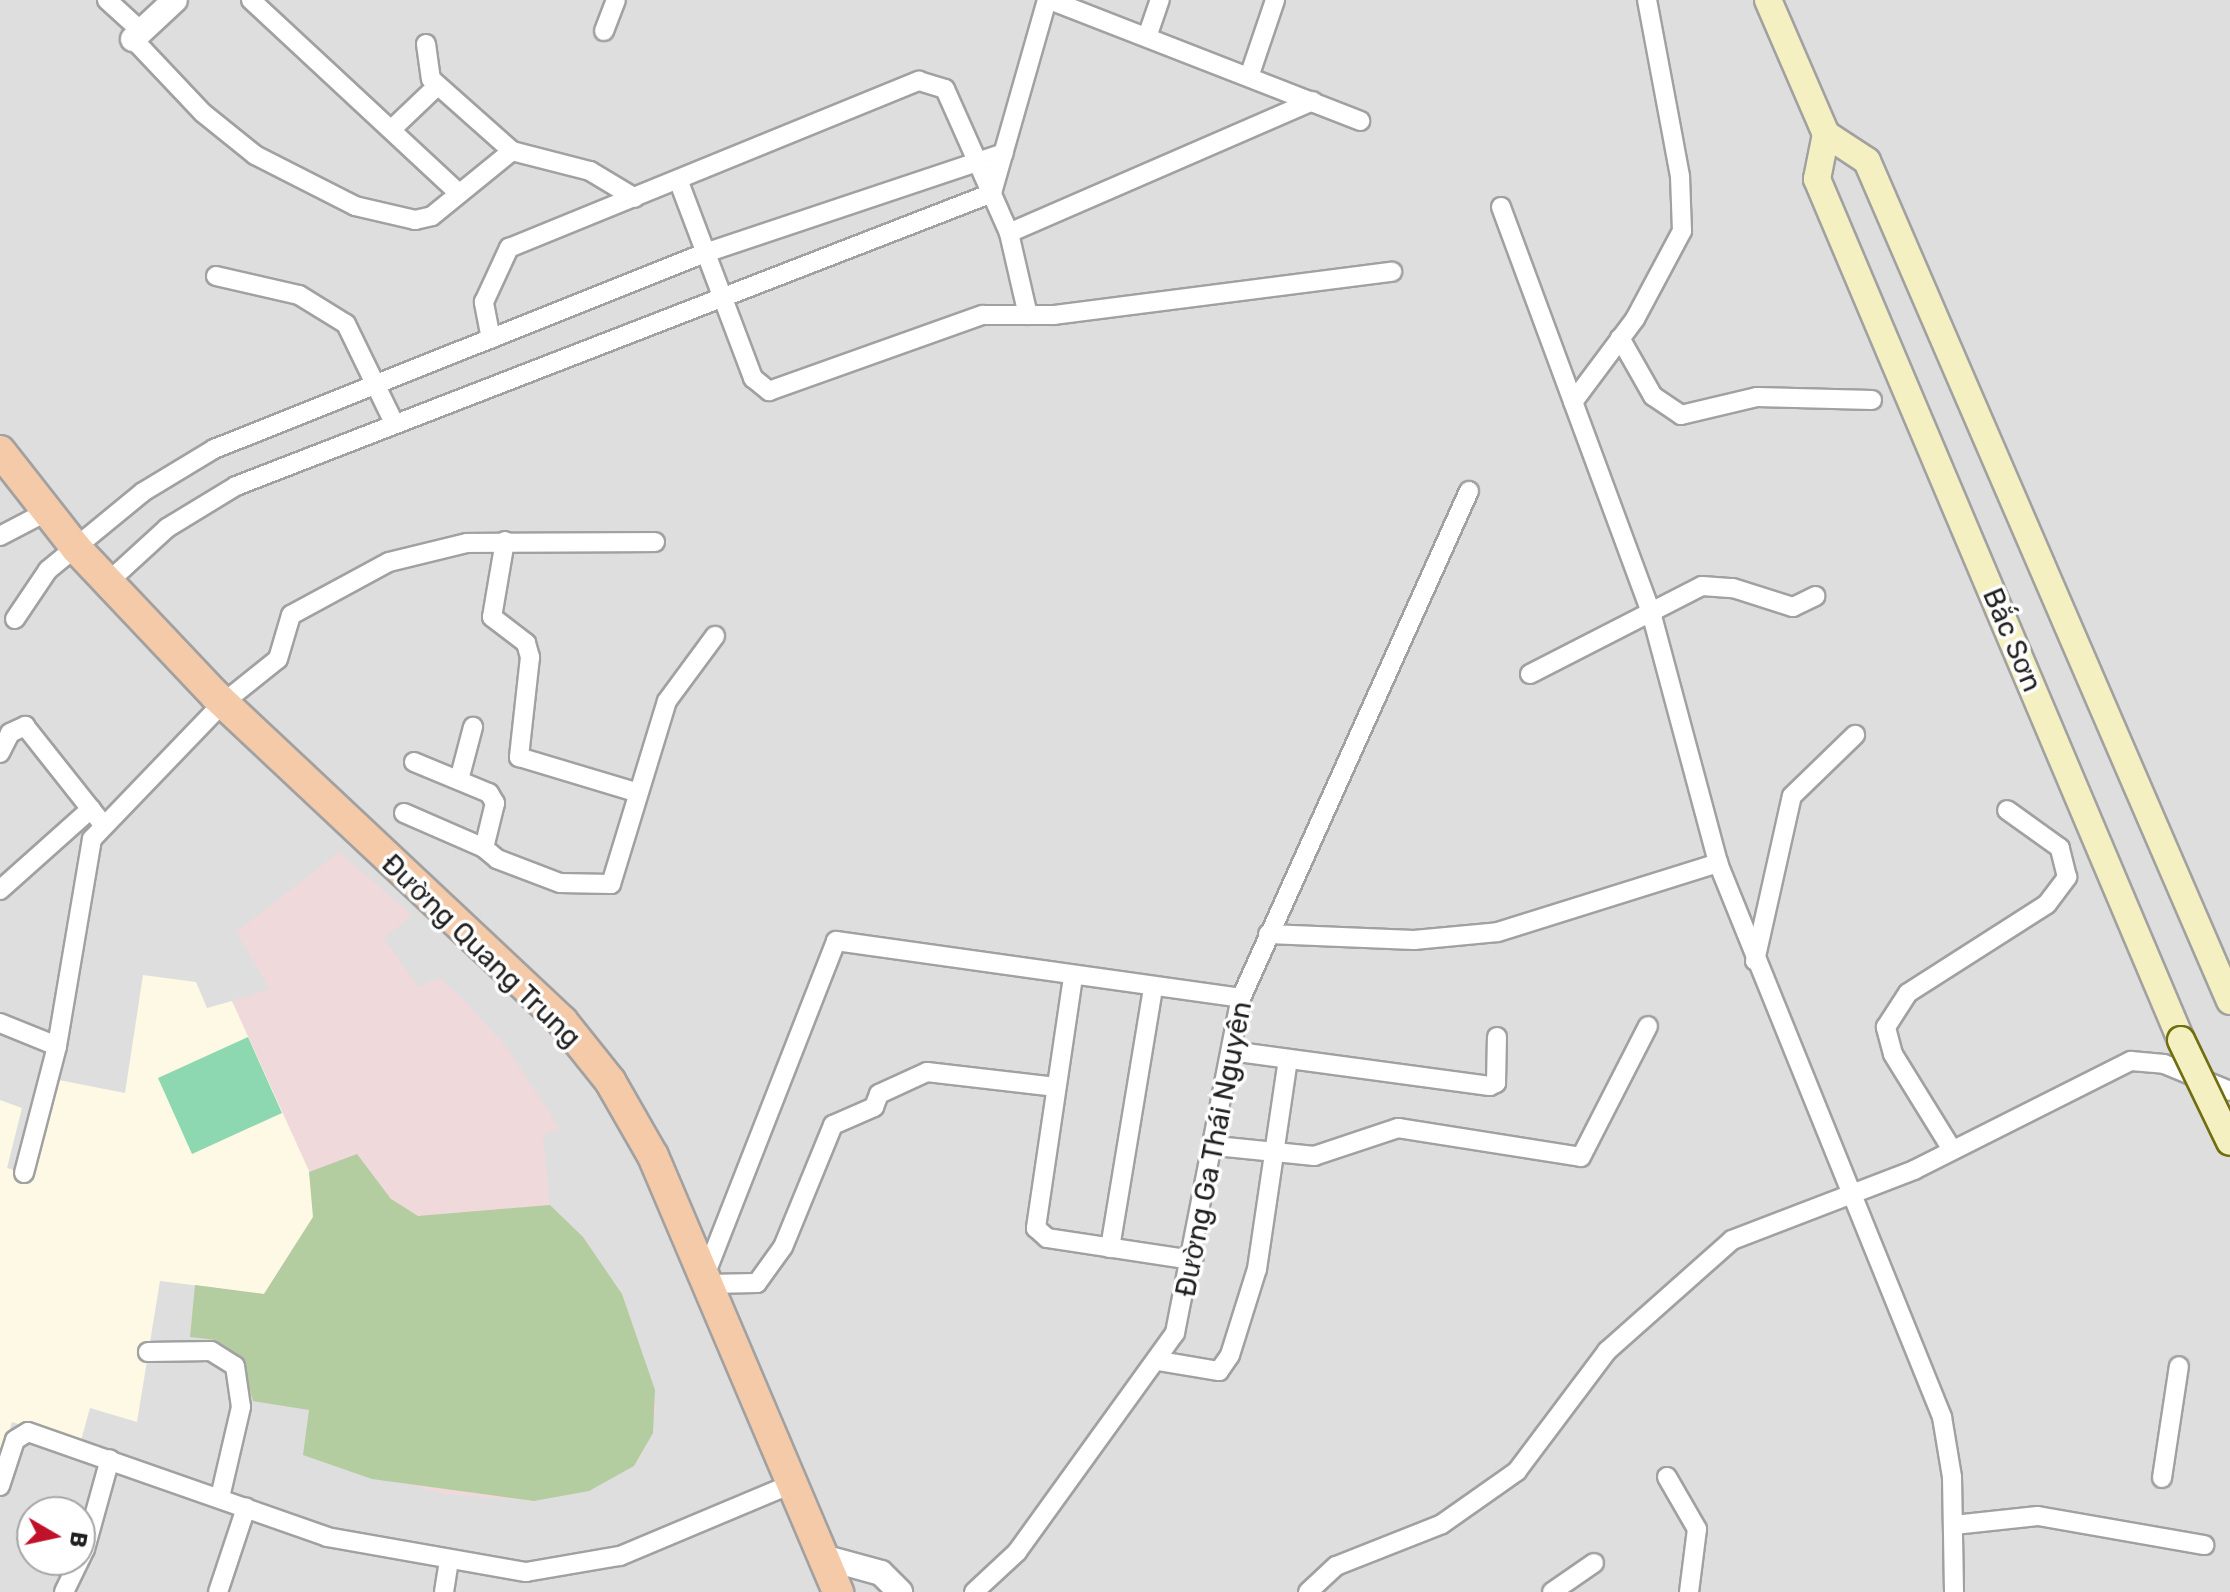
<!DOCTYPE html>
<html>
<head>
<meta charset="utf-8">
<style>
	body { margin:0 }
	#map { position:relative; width:2230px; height:1592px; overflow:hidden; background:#f0ece8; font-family:Rubik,sans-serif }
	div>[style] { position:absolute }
	.residential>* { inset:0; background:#dedede }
	.commercial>* { inset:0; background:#efd9db }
	.education>* { inset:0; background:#fdf9e4 }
	.forest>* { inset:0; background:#b3cca0 }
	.pitch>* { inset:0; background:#8dd8b1 }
	.roads { filter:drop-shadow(2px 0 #a1a1a1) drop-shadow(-2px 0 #a1a1a1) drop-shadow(0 2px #a1a1a1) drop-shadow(0 -2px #a1a1a1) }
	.minor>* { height:18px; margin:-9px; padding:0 9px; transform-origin:9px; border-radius:9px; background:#fff }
	.tertiary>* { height:24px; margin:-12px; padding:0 12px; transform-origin:12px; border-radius:12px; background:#fff }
	.secondary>* { height:26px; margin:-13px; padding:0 13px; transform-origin:13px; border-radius:13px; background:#f5f0c1 }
	.primary>* { height:30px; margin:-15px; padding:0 15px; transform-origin:15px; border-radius:15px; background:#f4caa9 }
	.bridges { filter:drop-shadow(2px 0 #706e0f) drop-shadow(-2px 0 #706e0f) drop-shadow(0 2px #706e0f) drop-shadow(0 -2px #706e0f) }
	.secondary-bridge>* { height:26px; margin:-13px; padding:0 13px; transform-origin:13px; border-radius:13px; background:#f5f0c1 }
	span { translate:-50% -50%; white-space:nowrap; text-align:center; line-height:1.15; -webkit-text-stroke:7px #fff; paint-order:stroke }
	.street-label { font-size:28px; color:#202020 }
	.north { position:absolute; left:16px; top:1496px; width:80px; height:80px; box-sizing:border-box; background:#fff; border:2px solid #a6a6a6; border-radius:50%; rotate:99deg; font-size:22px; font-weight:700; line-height:32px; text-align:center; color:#202020 }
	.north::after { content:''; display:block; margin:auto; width:28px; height:36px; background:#bf1229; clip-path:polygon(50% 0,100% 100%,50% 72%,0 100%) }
</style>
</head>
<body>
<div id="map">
	<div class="residential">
		<i style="clip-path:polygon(evenodd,0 0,2230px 0,2230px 1592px,0 1592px,0 0,32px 1512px,80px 1512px,80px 1560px,32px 1560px,32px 1512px)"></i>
	</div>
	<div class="commercial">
		<i style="clip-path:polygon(339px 852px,412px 915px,384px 938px,418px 987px,440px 978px,463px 999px,506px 1046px,560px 1129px,543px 1135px,550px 1205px,583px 1237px,622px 1294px,657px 1408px,642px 1456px,589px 1491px,534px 1501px,443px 1494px,303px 1455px,309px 1410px,253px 1401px,240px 1357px,216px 1340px,190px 1337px,195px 1285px,263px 1294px,316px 1189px,232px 1001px,270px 989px,236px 932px)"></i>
	</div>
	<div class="education">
		<i style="clip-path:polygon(143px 975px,196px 982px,207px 1008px,232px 1001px,314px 1182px,313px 1217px,264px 1294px,160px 1281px,137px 1422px,90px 1408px,80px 1444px,12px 1422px,0 1463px,0 1100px,22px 1108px,7px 1168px,34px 1176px,59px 1080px,125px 1093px)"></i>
	</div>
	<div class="forest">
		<i style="clip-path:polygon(357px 1154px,391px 1199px,418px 1216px,550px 1205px,583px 1237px,622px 1294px,655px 1390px,653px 1433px,634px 1466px,589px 1491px,534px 1501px,372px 1479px,303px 1455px,309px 1410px,253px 1401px,240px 1357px,216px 1340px,190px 1337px,195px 1285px,264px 1294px,313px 1217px,309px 1172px)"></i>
	</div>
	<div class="pitch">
		<i style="clip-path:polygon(248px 1037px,282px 1113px,192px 1154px,158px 1078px)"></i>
	</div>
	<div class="roads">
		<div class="minor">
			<i style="left:107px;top:0;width:47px;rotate:42.4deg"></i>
			<i style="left:251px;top:0;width:284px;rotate:42.9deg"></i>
			<i style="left:1050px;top:0;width:333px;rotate:21.3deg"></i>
			<i style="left:604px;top:31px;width:33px;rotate:-69deg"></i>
			<i style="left:1147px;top:37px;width:39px;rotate:-71deg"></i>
			<i style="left:133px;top:39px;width:102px;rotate:46.6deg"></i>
			<i style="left:203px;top:113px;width:67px;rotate:38.9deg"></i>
			<i style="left:255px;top:155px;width:112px;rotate:27deg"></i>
			<i style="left:355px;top:206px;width:62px;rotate:13.1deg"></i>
			<i style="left:415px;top:220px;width:17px;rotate:-13deg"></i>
			<i style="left:432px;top:216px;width:103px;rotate:-39.1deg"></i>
			<i style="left:512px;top:151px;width:81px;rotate:14.4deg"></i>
			<i style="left:590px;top:171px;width:52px;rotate:31deg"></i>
			<i style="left:426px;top:44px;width:35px;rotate:82deg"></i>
			<i style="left:431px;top:79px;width:108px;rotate:41.6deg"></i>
			<i style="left:1250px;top:74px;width:78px;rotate:-71.3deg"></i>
			<i style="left:392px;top:129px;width:62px;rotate:-43.7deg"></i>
			<i style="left:679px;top:182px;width:210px;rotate:69.3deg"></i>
			<i style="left:753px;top:378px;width:21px;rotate:39deg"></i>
			<i style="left:769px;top:391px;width:227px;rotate:-19.6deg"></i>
			<i style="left:983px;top:315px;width:71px"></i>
			<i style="left:1054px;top:315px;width:341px;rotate:-7.3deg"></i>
			<i style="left:992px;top:193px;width:201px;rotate:-74.1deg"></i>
			<i style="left:1501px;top:207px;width:436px;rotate:69.7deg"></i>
			<i style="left:1652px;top:616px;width:256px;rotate:75deg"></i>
			<i style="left:1718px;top:863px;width:598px;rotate:67.98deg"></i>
			<i style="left:1942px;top:1417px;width:61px;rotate:80.5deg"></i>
			<i style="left:1952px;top:1477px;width:115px;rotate:89deg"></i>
			<i style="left:1009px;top:233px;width:331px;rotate:-23.5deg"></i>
			<i style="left:216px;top:276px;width:85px;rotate:12.9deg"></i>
			<i style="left:299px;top:295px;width:55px;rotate:31.7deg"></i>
			<i style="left:346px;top:324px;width:110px;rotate:64.1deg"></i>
			<i style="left:1620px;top:338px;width:67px;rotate:60.4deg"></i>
			<i style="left:1653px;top:396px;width:34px;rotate:34deg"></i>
			<i style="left:1681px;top:415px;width:78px;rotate:-13.3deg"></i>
			<i style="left:1757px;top:397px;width:115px;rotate:1.5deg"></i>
			<i style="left:491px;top:339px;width:38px;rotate:-101deg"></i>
			<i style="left:484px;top:302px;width:60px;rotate:-65.2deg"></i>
			<i style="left:509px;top:248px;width:443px;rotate:-22.2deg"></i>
			<i style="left:919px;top:81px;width:27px;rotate:17deg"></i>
			<i style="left:945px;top:89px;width:158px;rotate:66deg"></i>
			<i style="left:1009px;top:233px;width:84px;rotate:77deg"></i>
			<i style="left:1573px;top:402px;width:104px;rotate:-53.2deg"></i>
			<i style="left:1635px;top:319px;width:100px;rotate:-61.9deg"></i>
			<i style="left:1682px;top:231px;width:55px;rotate:-92.1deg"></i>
			<i style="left:1680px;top:176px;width:179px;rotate:-100.6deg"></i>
			<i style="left:0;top:536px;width:54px;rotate:-27.5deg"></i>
			<i style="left:505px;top:541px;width:77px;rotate:99.7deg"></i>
			<i style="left:492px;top:617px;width:43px;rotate:37.4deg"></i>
			<i style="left:526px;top:643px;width:15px;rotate:74deg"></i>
			<i style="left:530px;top:657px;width:101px;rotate:96.3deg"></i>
			<i style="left:519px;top:757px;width:122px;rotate:16.7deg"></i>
			<i style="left:107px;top:583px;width:81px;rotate:-42.5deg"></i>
			<i style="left:167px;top:528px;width:81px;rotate:-31.3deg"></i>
			<i style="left:236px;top:486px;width:811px;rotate:-21.18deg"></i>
			<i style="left:15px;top:619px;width:59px;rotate:-56deg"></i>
			<i style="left:48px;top:570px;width:123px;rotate:-39.4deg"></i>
			<i style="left:143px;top:492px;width:83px;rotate:-31.2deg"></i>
			<i style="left:214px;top:449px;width:529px;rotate:-21.76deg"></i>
			<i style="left:705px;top:253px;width:315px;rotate:-18.5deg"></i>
			<i style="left:1530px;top:674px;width:193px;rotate:-27.1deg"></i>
			<i style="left:1702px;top:586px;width:31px;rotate:4deg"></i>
			<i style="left:1733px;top:588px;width:63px;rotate:17.6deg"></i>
			<i style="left:1793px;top:607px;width:25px;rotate:-26deg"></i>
			<i style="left:0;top:753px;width:22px;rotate:-63deg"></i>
			<i style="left:10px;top:733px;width:17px;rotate:-25deg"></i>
			<i style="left:25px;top:726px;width:122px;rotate:51.6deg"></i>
			<i style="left:414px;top:762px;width:81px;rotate:22.5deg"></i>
			<i style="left:489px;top:793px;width:12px;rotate:59deg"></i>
			<i style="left:495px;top:803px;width:46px;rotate:103.7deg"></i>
			<i style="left:484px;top:848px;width:17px;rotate:40deg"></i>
			<i style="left:497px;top:859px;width:67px;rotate:20.9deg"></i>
			<i style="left:560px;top:883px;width:51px;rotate:1.1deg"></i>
			<i style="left:611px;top:884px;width:191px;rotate:-73deg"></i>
			<i style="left:667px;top:701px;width:81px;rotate:-53.6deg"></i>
			<i style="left:459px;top:780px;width:55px;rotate:-75.2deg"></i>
			<i style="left:404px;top:813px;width:87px;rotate:23.6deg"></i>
			<i style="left:0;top:890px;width:122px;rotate:-41.7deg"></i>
			<i style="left:1268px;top:934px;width:146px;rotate:2.4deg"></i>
			<i style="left:1414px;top:940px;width:84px;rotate:-5.4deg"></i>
			<i style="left:1498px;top:932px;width:231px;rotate:-17.4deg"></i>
			<i style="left:1755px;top:961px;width:169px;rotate:-77.4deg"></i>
			<i style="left:1792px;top:796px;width:88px;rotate:-44.1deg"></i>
			<i style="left:1073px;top:977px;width:254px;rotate:98.4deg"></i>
			<i style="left:1036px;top:1228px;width:15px;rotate:42deg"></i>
			<i style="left:1047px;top:1238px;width:148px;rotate:8.6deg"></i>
			<i style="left:0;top:1023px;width:61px;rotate:22deg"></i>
			<i style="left:1231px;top:1051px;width:261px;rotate:7.7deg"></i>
			<i style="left:1490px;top:1086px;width:7px;rotate:-27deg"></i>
			<i style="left:1496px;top:1083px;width:46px;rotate:-88.8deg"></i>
			<i style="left:1216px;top:1146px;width:99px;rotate:5.8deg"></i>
			<i style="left:1314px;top:1156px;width:89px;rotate:-18.4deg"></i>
			<i style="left:1398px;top:1128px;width:185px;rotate:9deg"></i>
			<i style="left:1581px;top:1157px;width:147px;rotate:-62.9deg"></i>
			<i style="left:1951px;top:1148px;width:110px;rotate:-121.7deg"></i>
			<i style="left:1893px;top:1054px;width:28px;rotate:-105deg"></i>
			<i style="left:1886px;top:1027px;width:40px;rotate:-57.1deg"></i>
			<i style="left:1908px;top:993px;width:165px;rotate:-32.6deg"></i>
			<i style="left:2047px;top:904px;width:34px;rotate:-53deg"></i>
			<i style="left:2067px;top:877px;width:30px;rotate:-104deg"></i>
			<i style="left:2060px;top:848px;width:65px;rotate:-144.4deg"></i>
			<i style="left:24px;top:1173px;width:131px;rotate:-75.4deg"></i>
			<i style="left:57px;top:1046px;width:210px;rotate:-80.4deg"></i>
			<i style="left:92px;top:839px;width:189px;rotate:-46.1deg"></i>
			<i style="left:223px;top:703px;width:70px;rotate:-38.7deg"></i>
			<i style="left:278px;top:659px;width:46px;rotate:-73.5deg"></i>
			<i style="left:291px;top:615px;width:111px;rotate:-28.4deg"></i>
			<i style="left:389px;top:562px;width:80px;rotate:-13.7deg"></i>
			<i style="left:467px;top:543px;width:188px;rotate:-0.3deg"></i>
			<i style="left:1110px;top:1248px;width:265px;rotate:-80.6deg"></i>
			<i style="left:704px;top:1278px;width:362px;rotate:-68.6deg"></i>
			<i style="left:836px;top:941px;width:409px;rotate:8deg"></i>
			<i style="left:707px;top:1284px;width:50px;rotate:-1.1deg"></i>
			<i style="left:757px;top:1283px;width:44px;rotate:-54.2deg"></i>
			<i style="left:783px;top:1247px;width:132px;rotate:-67.7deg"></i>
			<i style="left:833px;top:1125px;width:45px;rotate:-23.7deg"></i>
			<i style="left:874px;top:1107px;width:14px;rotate:-69deg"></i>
			<i style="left:879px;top:1094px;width:53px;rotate:-24.6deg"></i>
			<i style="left:927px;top:1072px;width:130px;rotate:6.6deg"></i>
			<i style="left:148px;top:1352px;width:63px;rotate:-0.9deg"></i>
			<i style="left:211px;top:1351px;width:28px;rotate:32deg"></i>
			<i style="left:235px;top:1366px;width:41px;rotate:81.7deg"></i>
			<i style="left:241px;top:1407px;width:92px;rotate:103.1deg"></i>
			<i style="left:1159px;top:1361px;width:61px;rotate:9.5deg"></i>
			<i style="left:1219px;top:1371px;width:19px;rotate:-55deg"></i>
			<i style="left:1230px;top:1355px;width:90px;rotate:-72.6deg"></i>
			<i style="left:1257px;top:1269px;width:212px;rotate:-81.6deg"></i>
			<i style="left:1667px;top:1477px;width:60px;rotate:60deg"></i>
			<i style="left:1697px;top:1529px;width:64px;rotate:97.2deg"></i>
			<i style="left:2162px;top:1478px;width:113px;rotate:-81.4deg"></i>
			<i style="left:0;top:1486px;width:48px;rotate:-71.9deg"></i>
			<i style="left:15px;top:1440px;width:15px;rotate:-32deg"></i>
			<i style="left:28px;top:1432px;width:317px;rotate:19.3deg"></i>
			<i style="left:327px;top:1537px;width:202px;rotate:10deg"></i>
			<i style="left:526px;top:1572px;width:95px;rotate:-9.7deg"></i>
			<i style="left:620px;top:1556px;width:186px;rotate:-22.8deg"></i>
			<i style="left:1954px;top:1525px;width:84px;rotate:-6.1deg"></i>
			<i style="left:2038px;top:1516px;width:169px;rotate:9.9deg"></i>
			<i style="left:64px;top:1592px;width:48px;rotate:-64deg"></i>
			<i style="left:85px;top:1549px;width:93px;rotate:-74.5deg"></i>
			<i style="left:218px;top:1592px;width:89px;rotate:-71.6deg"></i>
			<i style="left:444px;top:1592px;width:30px;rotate:-81deg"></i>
			<i style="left:974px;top:1592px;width:59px;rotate:-42.9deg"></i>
			<i style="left:1017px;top:1552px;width:270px;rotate:-54.2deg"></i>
			<i style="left:1175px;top:1333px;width:341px;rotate:-78.9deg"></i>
			<i style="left:1241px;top:998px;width:556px;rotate:-65.79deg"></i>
			<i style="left:1308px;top:1592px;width:38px;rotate:-43deg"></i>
			<i style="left:1336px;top:1566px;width:114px;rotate:-21.6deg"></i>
			<i style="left:1442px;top:1524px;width:92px;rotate:-35.2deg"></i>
			<i style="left:1517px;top:1471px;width:150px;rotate:-53.1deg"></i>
			<i style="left:1607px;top:1351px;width:167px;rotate:-41.6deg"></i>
			<i style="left:1732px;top:1240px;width:195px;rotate:-21deg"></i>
			<i style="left:1914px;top:1170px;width:243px;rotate:-26.7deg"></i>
			<i style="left:2131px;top:1061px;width:33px;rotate:5deg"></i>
			<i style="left:2164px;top:1064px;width:71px;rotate:22.2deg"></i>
			<i style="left:1552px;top:1592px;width:51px;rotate:-34.6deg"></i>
		</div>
		<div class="tertiary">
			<i style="left:133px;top:39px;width:57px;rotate:-42.9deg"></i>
			<i style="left:823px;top:1557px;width:60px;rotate:15.4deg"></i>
			<i style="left:881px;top:1573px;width:27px;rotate:45deg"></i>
		</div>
		<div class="secondary">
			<i style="left:1768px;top:0;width:146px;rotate:66.6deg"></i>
			<i style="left:1826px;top:134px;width:49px;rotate:33.4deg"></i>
			<i style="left:1867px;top:161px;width:915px;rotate:66.63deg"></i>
			<i style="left:1826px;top:134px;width:46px;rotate:101.3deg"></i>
			<i style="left:1817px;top:179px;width:935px;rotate:67.08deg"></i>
		</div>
		<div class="primary">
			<i style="left:0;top:451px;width:123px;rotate:51.9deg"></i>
			<i style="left:76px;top:548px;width:204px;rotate:46.6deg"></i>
			<i style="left:216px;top:696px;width:475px;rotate:43.2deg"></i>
			<i style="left:562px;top:1021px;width:77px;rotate:51.3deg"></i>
			<i style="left:610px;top:1081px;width:86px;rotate:60.2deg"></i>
			<i style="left:653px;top:1156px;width:474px;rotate:67deg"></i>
		</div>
	</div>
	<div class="bridges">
		<div class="secondary-bridge">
			<i style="left:2181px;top:1040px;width:113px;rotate:64.3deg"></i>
		</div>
	</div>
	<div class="street-label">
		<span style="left:2012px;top:640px;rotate:67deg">Bắc Sơn</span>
		<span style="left:481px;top:951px;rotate:44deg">Đường Quang Trung</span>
		<span style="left:1214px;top:1149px;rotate:-79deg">Đường Ga Thái Nguyên</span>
	</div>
	<div class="north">B</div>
</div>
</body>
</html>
